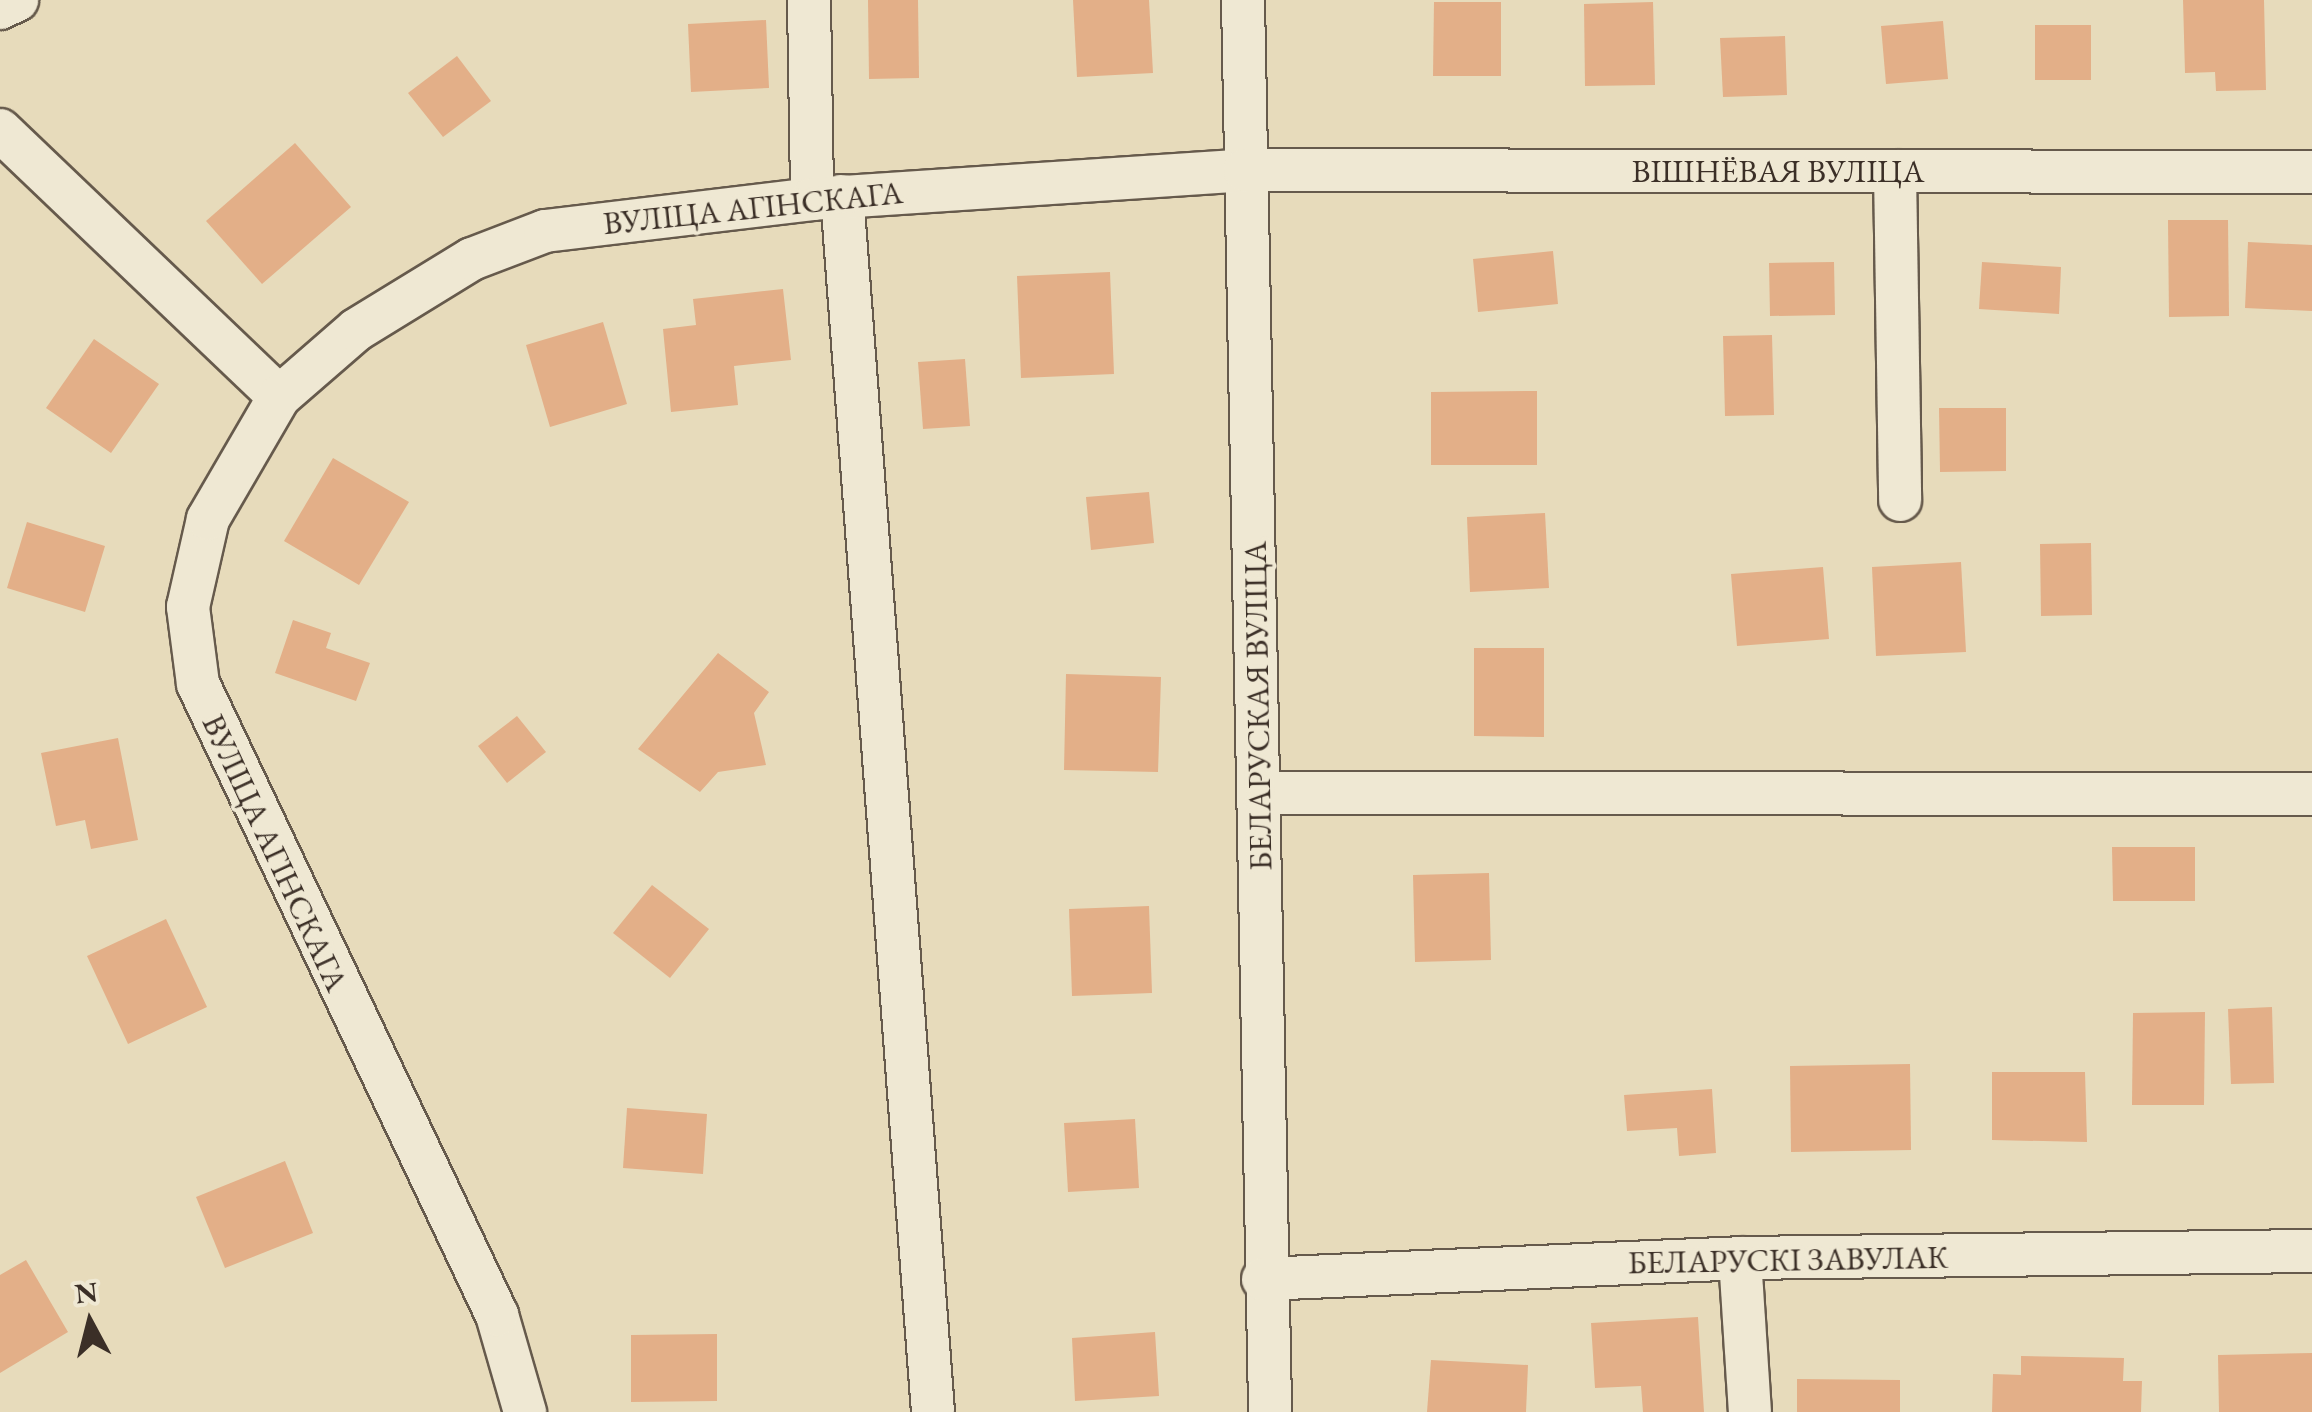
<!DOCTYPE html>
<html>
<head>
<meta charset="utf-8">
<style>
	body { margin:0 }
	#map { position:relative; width:2312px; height:1412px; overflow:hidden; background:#e7dbbb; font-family:"EB Garamond",serif }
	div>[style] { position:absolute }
	.building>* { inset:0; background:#e3af88 }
	.roads { filter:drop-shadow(2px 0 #665a4c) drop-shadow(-2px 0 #665a4c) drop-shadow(0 2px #665a4c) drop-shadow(0 -2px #665a4c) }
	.minor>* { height:42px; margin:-21px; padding:0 21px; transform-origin:21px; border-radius:21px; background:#efe8d3 }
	span { translate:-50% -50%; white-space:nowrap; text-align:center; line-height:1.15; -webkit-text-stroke:8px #efe8d3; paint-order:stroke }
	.street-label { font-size:32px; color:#3b2f27 }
	.north { position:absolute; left:40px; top:1272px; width:100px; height:100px; -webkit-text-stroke:8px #efe8d3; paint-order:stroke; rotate:353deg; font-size:28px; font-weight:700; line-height:40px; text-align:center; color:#3b2f27 }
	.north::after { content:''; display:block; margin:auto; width:35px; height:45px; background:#3b2f27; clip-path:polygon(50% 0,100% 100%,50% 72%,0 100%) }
</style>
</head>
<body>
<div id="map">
	<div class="building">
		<i style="clip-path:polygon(868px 0,918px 0,919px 78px,869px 79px)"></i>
		<i style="clip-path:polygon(1073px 0,1149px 0,1153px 73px,1077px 77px)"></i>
		<i style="clip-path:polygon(2183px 0,2264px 0,2266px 90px,2216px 91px,2215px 72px,2185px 73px)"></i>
		<i style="clip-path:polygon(1434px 2px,1501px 2px,1501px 76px,1433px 76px)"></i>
		<i style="clip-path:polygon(1653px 2px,1655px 85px,1585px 86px,1584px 4px)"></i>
		<i style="clip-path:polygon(766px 20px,769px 88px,691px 92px,688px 24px)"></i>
		<i style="clip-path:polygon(1943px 21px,1948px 79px,1886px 84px,1881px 26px)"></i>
		<i style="clip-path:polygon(2035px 25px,2091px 25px,2091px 80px,2035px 80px)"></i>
		<i style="clip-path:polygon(1785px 36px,1787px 95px,1723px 97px,1720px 38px)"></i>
		<i style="clip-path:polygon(457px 56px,491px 101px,443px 137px,408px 93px)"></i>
		<i style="clip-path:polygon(295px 143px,351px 207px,262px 284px,206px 221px)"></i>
		<i style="clip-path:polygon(2168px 220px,2228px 220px,2229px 316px,2169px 317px)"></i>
		<i style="clip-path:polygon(2248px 242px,2312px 245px,2312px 311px,2245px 308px)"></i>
		<i style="clip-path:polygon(1553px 251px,1558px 304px,1478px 312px,1473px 259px)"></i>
		<i style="clip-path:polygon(1834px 262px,1835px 315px,1770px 316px,1769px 263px)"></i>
		<i style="clip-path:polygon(1982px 262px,2061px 267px,2059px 314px,1979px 309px)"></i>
		<i style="clip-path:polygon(1110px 272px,1114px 374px,1021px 378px,1017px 276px)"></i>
		<i style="clip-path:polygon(783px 289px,791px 360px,734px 366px,738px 405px,671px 412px,663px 329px,696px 325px,693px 299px)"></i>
		<i style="clip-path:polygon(603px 322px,627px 404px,550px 427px,526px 345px)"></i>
		<i style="clip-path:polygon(1772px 335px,1774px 415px,1725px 416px,1723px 336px)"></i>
		<i style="clip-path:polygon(94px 339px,159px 384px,111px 453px,46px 408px)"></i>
		<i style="clip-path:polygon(965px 359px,970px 426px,923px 429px,918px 362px)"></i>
		<i style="clip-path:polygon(1537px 391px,1537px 465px,1431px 465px,1431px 392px)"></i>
		<i style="clip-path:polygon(1939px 408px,2006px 408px,2006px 471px,1940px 472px)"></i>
		<i style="clip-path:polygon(333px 458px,409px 502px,359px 585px,284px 541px)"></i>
		<i style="clip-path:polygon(1149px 492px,1154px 543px,1091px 550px,1086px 497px)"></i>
		<i style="clip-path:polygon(1545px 513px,1549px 588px,1470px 592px,1467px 517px)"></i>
		<i style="clip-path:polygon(27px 522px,105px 546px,85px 612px,7px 588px)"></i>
		<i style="clip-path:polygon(2091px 543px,2092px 615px,2041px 616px,2040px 544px)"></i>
		<i style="clip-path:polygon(1961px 562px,1966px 652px,1876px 656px,1872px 567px)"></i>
		<i style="clip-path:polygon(1823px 567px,1829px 639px,1737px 646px,1731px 574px)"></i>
		<i style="clip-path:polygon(293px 620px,331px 633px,326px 648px,370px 663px,356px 701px,275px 673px)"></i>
		<i style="clip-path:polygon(1474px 648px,1544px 648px,1544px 737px,1474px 736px)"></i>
		<i style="clip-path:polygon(718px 653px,769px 692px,754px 713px,766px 765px,718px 772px,700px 792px,638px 749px)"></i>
		<i style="clip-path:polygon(1066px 674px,1161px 677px,1158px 772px,1064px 770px)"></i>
		<i style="clip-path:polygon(517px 716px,546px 752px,507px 783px,478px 746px)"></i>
		<i style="clip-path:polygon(118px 738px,138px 840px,91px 849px,85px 820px,56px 826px,41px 753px)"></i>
		<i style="clip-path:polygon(2112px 847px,2195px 847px,2195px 901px,2113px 901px)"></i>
		<i style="clip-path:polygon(1489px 873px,1491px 960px,1415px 962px,1413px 875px)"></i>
		<i style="clip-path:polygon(652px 885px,709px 929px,670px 978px,613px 933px)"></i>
		<i style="clip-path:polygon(1149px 906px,1152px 993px,1072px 996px,1069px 909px)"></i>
		<i style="clip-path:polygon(166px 919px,207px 1007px,128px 1044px,87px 956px)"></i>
		<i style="clip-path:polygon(2272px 1007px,2274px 1083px,2231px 1084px,2228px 1009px)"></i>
		<i style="clip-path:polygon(2205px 1012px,2204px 1105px,2132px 1105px,2133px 1013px)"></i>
		<i style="clip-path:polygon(1910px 1064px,1911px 1150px,1791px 1152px,1790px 1066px)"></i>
		<i style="clip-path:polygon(1992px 1072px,2085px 1072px,2087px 1142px,1992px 1140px)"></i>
		<i style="clip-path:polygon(1712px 1089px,1716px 1153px,1679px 1156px,1677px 1128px,1627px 1131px,1624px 1095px)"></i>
		<i style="clip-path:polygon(627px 1108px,707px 1114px,703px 1174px,623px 1168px)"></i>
		<i style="clip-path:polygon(1135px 1119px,1139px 1188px,1068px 1192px,1064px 1123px)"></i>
		<i style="clip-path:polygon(285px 1161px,313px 1233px,225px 1268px,196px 1197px)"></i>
		<i style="clip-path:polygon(26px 1260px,68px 1332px,0 1373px,0 1275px)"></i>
		<i style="clip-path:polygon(1698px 1317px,1704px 1412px,1643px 1412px,1641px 1386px,1595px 1388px,1591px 1323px)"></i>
		<i style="clip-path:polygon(1155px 1332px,1159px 1396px,1075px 1401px,1072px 1338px)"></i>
		<i style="clip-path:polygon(717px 1334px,717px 1401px,631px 1402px,631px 1335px)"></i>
		<i style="clip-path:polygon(2312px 1353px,2312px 1412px,2219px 1412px,2218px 1355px)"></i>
		<i style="clip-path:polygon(2021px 1356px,2124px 1358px,2123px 1381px,2142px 1381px,2141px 1412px,1992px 1412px,1993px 1374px,2021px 1375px)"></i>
		<i style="clip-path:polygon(1431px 1360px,1528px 1365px,1526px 1412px,1427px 1412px)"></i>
		<i style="clip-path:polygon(1797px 1379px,1900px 1380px,1900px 1412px,1797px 1412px)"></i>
	</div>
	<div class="roads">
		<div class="minor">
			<i style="left:809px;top:0;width:199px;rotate:89.1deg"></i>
			<i style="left:1243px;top:0;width:1412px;rotate:88.9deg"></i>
			<i style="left:0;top:8px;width:19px;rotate:-25deg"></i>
			<i style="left:0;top:130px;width:386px;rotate:43.7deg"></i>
			<i style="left:1895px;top:171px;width:329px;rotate:89.1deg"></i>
			<i style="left:842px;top:196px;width:1219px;rotate:85.72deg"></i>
			<i style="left:1262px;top:793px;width:1050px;rotate:0.05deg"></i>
			<i style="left:1740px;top:1258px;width:154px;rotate:86.3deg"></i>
			<i style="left:1263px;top:1279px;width:477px;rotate:-2.5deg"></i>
			<i style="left:1740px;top:1258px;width:572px;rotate:-0.7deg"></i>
			<i style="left:525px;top:1412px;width:101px;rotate:-106.1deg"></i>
			<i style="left:497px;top:1315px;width:698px;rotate:-115.35deg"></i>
			<i style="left:198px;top:684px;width:78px;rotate:-97.4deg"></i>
			<i style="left:188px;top:607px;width:90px;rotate:-77.2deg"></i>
			<i style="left:208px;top:519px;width:141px;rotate:-59.8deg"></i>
			<i style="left:279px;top:397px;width:102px;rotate:-41deg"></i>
			<i style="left:356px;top:330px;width:136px;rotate:-31.5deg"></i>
			<i style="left:472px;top:259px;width:78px;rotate:-21deg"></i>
			<i style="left:545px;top:231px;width:269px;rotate:-6.8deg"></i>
			<i style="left:812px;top:199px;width:434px;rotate:-3.8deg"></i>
			<i style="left:1245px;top:170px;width:1067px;rotate:0.11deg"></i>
		</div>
	</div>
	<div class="street-label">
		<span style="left:1778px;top:171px">ВІШНЁВАЯ ВУЛІЦА</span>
		<span style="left:753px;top:208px;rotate:-6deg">ВУЛІЦА АГІНСКАГА</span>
		<span style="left:1258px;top:706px;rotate:-91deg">БЕЛАРУСКАЯ ВУЛІЦА</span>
		<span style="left:275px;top:853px;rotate:65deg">ВУЛІЦА АГІНСКАГА</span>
		<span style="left:1788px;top:1260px;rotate:-1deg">БЕЛАРУСКІ ЗАВУЛАК</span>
	</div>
	<div class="north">N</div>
</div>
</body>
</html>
